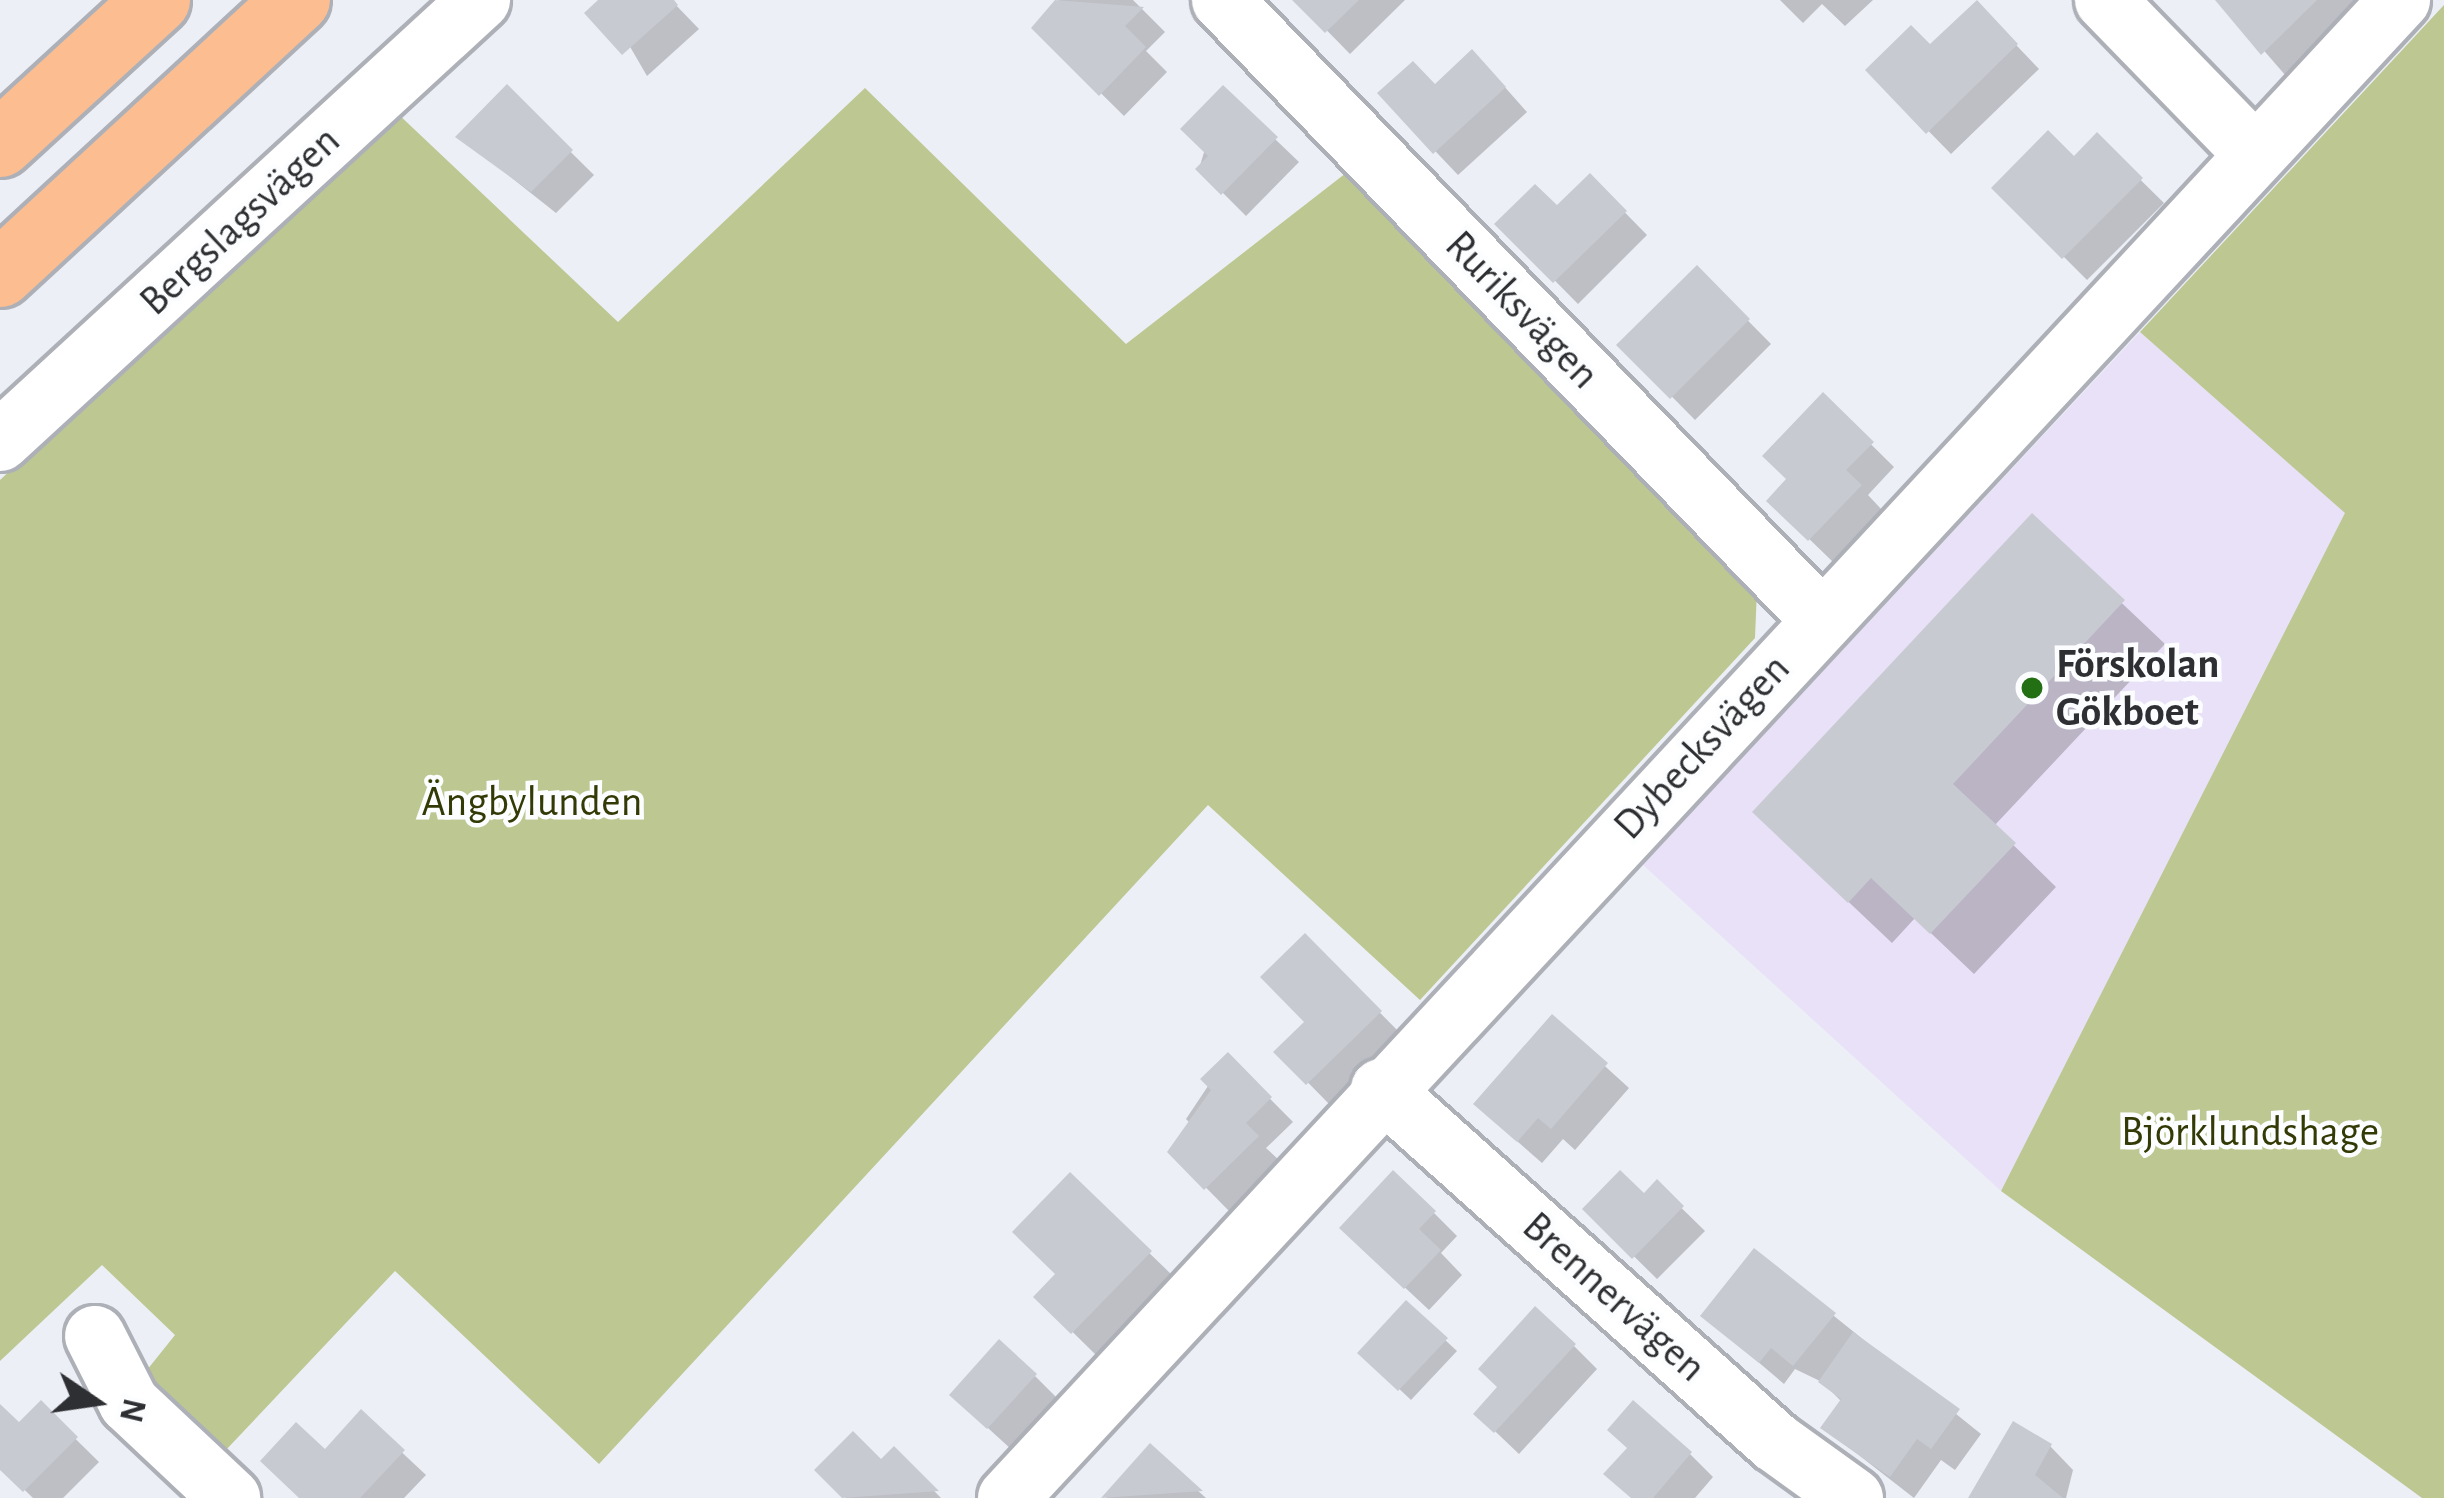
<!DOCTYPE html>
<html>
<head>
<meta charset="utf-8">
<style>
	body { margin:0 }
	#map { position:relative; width:2444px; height:1498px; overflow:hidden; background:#edeff7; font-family:"Alegreya Sans",sans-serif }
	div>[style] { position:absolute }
	.education>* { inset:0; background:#e9e1f7 }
	.green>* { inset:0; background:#bcc791 }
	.shadow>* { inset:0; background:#0003 }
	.building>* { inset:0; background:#c8cad2 }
	.roads { filter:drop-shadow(3px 0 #aeb0b8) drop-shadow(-3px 0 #aeb0b8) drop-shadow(0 3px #aeb0b8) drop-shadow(0 -3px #aeb0b8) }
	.minor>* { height:60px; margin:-30px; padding:0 30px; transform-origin:30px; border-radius:30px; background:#fff }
	.major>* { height:66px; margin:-33px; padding:0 33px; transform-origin:33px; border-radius:33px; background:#fcbe91 }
	.dots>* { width:33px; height:33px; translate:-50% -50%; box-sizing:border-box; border:6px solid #fcfdfe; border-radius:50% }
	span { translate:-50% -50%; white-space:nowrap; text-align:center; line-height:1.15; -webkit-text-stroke:9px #fcfdfe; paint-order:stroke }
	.street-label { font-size:42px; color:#2e2f32 }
	.poi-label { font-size:42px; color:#2e2f32; font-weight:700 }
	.left { translate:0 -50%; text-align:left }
	.park-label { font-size:42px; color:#333a06 }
	.north { position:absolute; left:36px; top:1342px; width:120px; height:120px; -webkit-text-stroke:9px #fcfdfe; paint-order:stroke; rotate:103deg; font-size:33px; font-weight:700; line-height:48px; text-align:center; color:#2e2f32 }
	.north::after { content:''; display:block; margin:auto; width:42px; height:54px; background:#2e2f32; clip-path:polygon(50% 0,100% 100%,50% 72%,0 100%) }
</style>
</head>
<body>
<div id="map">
	<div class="education">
		<i style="clip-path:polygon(2140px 332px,2346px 513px,2001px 1191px,1642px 864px)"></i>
	</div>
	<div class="green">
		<i style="clip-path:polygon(2444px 5px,2444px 1498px,2422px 1498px,2001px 1191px,2345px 513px,2140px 332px)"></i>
		<i style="clip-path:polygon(865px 88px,1126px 344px,1346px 173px,1757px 589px,1755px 638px,1420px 1000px,1208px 805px,599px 1464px,395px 1271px,224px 1452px,143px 1375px,175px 1335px,102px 1265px,0 1361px,0 480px,396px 112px,618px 322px)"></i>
	</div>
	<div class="shadow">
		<i style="clip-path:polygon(603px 0,671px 0,699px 29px,647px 76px)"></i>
		<i style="clip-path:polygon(1059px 0,1133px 0,1165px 32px,1146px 51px,1167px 72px,1124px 116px,1035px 28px)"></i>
		<i style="clip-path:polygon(1297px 0,1405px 0,1350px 54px)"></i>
		<i style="clip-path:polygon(1780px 0,1873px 0,1845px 26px,1822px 4px,1803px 23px)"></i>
		<i style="clip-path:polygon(2220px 0,2363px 0,2286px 76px)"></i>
		<i style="clip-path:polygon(1977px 4px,2039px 69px,1951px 154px,1869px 70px,1930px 48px)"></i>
		<i style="clip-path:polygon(1495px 76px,1527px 112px,1458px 175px,1381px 94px)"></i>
		<i style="clip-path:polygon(507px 89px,594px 175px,556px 213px,460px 137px)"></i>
		<i style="clip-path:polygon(1223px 89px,1299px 162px,1246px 216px,1199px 169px)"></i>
		<i style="clip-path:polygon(2097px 137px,2164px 203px,2087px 280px,1995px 188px,2074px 160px)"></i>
		<i style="clip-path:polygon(1590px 177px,1647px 235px,1578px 304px,1499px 224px,1555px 208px)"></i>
		<i style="clip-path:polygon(1697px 269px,1771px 344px,1695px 420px,1621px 345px)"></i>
		<i style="clip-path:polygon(1823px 397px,1894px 467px,1868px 495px,1882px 510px,1833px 562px,1770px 501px,1790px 480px)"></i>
		<i style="clip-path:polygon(2032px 518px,2165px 644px,1994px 826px,2056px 887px,1974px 974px,1915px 918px,1892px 943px,1798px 854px)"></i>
		<i style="clip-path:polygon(1305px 937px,1403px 1036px,1331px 1106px,1278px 1052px,1308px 1022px)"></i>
		<i style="clip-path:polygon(1552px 1018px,1629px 1088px,1575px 1150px,1563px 1139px,1542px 1163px,1500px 1126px)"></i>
		<i style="clip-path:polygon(1228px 1056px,1293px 1122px,1266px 1148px,1280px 1161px,1229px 1211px,1171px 1152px,1196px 1129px,1186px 1119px)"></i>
		<i style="clip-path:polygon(1070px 1176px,1173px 1276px,1096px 1355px,1037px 1297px,1059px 1274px)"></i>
		<i style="clip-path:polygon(1657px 1184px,1705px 1231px,1657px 1279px,1586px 1209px,1645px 1198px)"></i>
		<i style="clip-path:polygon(1434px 1213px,1457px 1236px,1441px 1253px,1462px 1275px,1429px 1310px,1366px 1251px)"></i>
		<i style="clip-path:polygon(1406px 1304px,1457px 1351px,1411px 1400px,1361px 1353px)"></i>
		<i style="clip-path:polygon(1704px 1316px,1834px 1316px,1981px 1434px,1955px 1470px,1941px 1460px,1914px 1498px,1824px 1428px,1842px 1402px,1822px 1382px,1795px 1369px,1784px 1384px)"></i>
		<i style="clip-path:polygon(1574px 1346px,1597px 1369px,1519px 1454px,1477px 1414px)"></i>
		<i style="clip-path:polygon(1035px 1376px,1058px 1399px,1012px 1450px,977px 1418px)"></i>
		<i style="clip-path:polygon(41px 1405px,99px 1462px,63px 1498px,33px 1498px,0 1466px,0 1408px,19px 1427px)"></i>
		<i style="clip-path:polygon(361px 1414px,426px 1475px,404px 1498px,302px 1498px)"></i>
		<i style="clip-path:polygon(2050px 1446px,2073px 1470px,2066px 1498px,1971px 1498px)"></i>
		<i style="clip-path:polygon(1150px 1448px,1206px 1498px,1106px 1498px)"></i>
		<i style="clip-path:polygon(894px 1450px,941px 1498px,846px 1498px,819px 1470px,881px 1463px)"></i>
		<i style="clip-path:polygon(1690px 1454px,1713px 1477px,1695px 1498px,1631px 1498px)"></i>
	</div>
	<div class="building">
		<i style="clip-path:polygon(598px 0,674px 0,678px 5px,622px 55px,584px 13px)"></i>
		<i style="clip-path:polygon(1055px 0,1144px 7px,1125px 26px,1146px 47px,1099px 96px,1031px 28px)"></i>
		<i style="clip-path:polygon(1292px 0,1359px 0,1325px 33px)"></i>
		<i style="clip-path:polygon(1977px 0,2018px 44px,1926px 134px,1865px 70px,1911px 25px,1930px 44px)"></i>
		<i style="clip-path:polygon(2215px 0,2317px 0,2261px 55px)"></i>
		<i style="clip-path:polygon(1472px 49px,1506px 87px,1433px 154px,1377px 93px,1413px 61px,1435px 84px)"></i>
		<i style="clip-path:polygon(507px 84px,573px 150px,531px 192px,455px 137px)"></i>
		<i style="clip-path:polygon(1223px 85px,1278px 137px,1221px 195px,1195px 169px,1208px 156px,1180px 129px)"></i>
		<i style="clip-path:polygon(2048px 130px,2074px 156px,2097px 132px,2143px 178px,2062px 259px,1991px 188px)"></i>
		<i style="clip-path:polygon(1590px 173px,1627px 211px,1553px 283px,1494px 224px,1535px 184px,1557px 205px)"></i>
		<i style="clip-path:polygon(1697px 265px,1750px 319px,1670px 399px,1616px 345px)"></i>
		<i style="clip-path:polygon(1823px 392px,1874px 442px,1846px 470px,1862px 485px,1808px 541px,1766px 501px,1786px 479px,1762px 456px)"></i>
		<i style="clip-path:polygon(2032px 513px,2125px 600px,1953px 784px,2016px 843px,1930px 934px,1871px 878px,1848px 903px,1752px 812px)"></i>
		<i style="clip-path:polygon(1305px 933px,1382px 1011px,1306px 1085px,1273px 1052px,1304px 1022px,1260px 977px)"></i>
		<i style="clip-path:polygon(1552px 1014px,1608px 1063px,1551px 1129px,1538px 1118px,1517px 1142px,1473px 1104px)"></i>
		<i style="clip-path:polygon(1228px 1052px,1272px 1097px,1246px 1123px,1259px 1136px,1204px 1190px,1167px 1152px,1211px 1090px,1200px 1079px)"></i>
		<i style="clip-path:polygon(1393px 1170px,1436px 1211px,1419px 1229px,1441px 1250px,1404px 1289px,1339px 1228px)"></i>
		<i style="clip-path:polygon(1620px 1170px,1644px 1193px,1657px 1179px,1684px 1206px,1632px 1259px,1582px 1209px)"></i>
		<i style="clip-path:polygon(1070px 1172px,1152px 1251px,1071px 1334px,1033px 1297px,1055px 1274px,1012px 1232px)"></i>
		<i style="clip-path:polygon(1754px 1248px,1836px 1313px,1793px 1366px,1771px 1348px,1759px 1363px,1700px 1316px)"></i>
		<i style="clip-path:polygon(1406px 1300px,1448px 1338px,1398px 1391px,1357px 1353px)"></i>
		<i style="clip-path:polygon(1535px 1306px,1576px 1344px,1494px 1433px,1473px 1414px,1497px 1387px,1478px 1369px)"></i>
		<i style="clip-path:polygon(1853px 1332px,1960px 1409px,1931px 1449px,1917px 1439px,1890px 1477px,1820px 1428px,1841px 1399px,1818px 1382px)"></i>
		<i style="clip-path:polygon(999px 1339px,1037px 1374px,987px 1429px,949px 1395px)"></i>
		<i style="clip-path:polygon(41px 1400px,78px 1437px,23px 1492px,0 1470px,0 1404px,19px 1422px)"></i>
		<i style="clip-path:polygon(1633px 1400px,1692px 1452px,1653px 1498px,1631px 1498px,1603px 1474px,1627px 1448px,1607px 1430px)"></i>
		<i style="clip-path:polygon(361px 1409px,405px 1450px,360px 1498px,299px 1498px,260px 1461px,296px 1422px,325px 1449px)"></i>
		<i style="clip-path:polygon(2013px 1421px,2052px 1444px,2035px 1475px,2063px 1498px,1968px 1498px)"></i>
		<i style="clip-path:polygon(853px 1431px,881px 1459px,894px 1446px,939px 1491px,842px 1498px,814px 1470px)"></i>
		<i style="clip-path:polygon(1150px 1443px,1203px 1491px,1101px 1498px)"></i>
	</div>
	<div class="roads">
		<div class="minor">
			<i style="left:1222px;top:0;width:861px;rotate:45.94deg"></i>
			<i style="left:2105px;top:0;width:215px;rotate:45.8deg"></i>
			<i style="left:0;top:441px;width:652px;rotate:-42.58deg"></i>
			<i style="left:1381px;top:1089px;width:529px;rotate:41.86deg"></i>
			<i style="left:1775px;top:1442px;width:96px;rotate:35.7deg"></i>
			<i style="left:95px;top:1336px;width:75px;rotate:63.1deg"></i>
			<i style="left:129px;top:1403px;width:139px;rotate:43.2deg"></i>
			<i style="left:1008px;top:1498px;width:2045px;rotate:-47.1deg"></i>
		</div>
		<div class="major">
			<i style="left:0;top:144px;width:213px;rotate:-42.5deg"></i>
			<i style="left:0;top:274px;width:404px;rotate:-42.7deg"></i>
		</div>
	</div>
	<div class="dots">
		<i style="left:2032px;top:688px;background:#236f13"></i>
	</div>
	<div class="street-label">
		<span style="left:240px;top:221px;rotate:-43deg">Bergslagsvägen</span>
		<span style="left:1522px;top:310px;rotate:46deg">Ruriksvägen</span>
		<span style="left:1702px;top:747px;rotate:-47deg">Dybecksvägen</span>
		<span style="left:1614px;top:1297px;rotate:42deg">Brennervägen</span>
	</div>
	<div class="poi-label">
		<span class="left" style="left:2056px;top:688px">Förskolan<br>Gökboet</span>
	</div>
	<div class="park-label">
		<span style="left:532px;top:802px">Ängbylunden</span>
		<span style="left:2250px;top:1132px">Björklundshage</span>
	</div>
	<div class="north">N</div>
</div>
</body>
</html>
